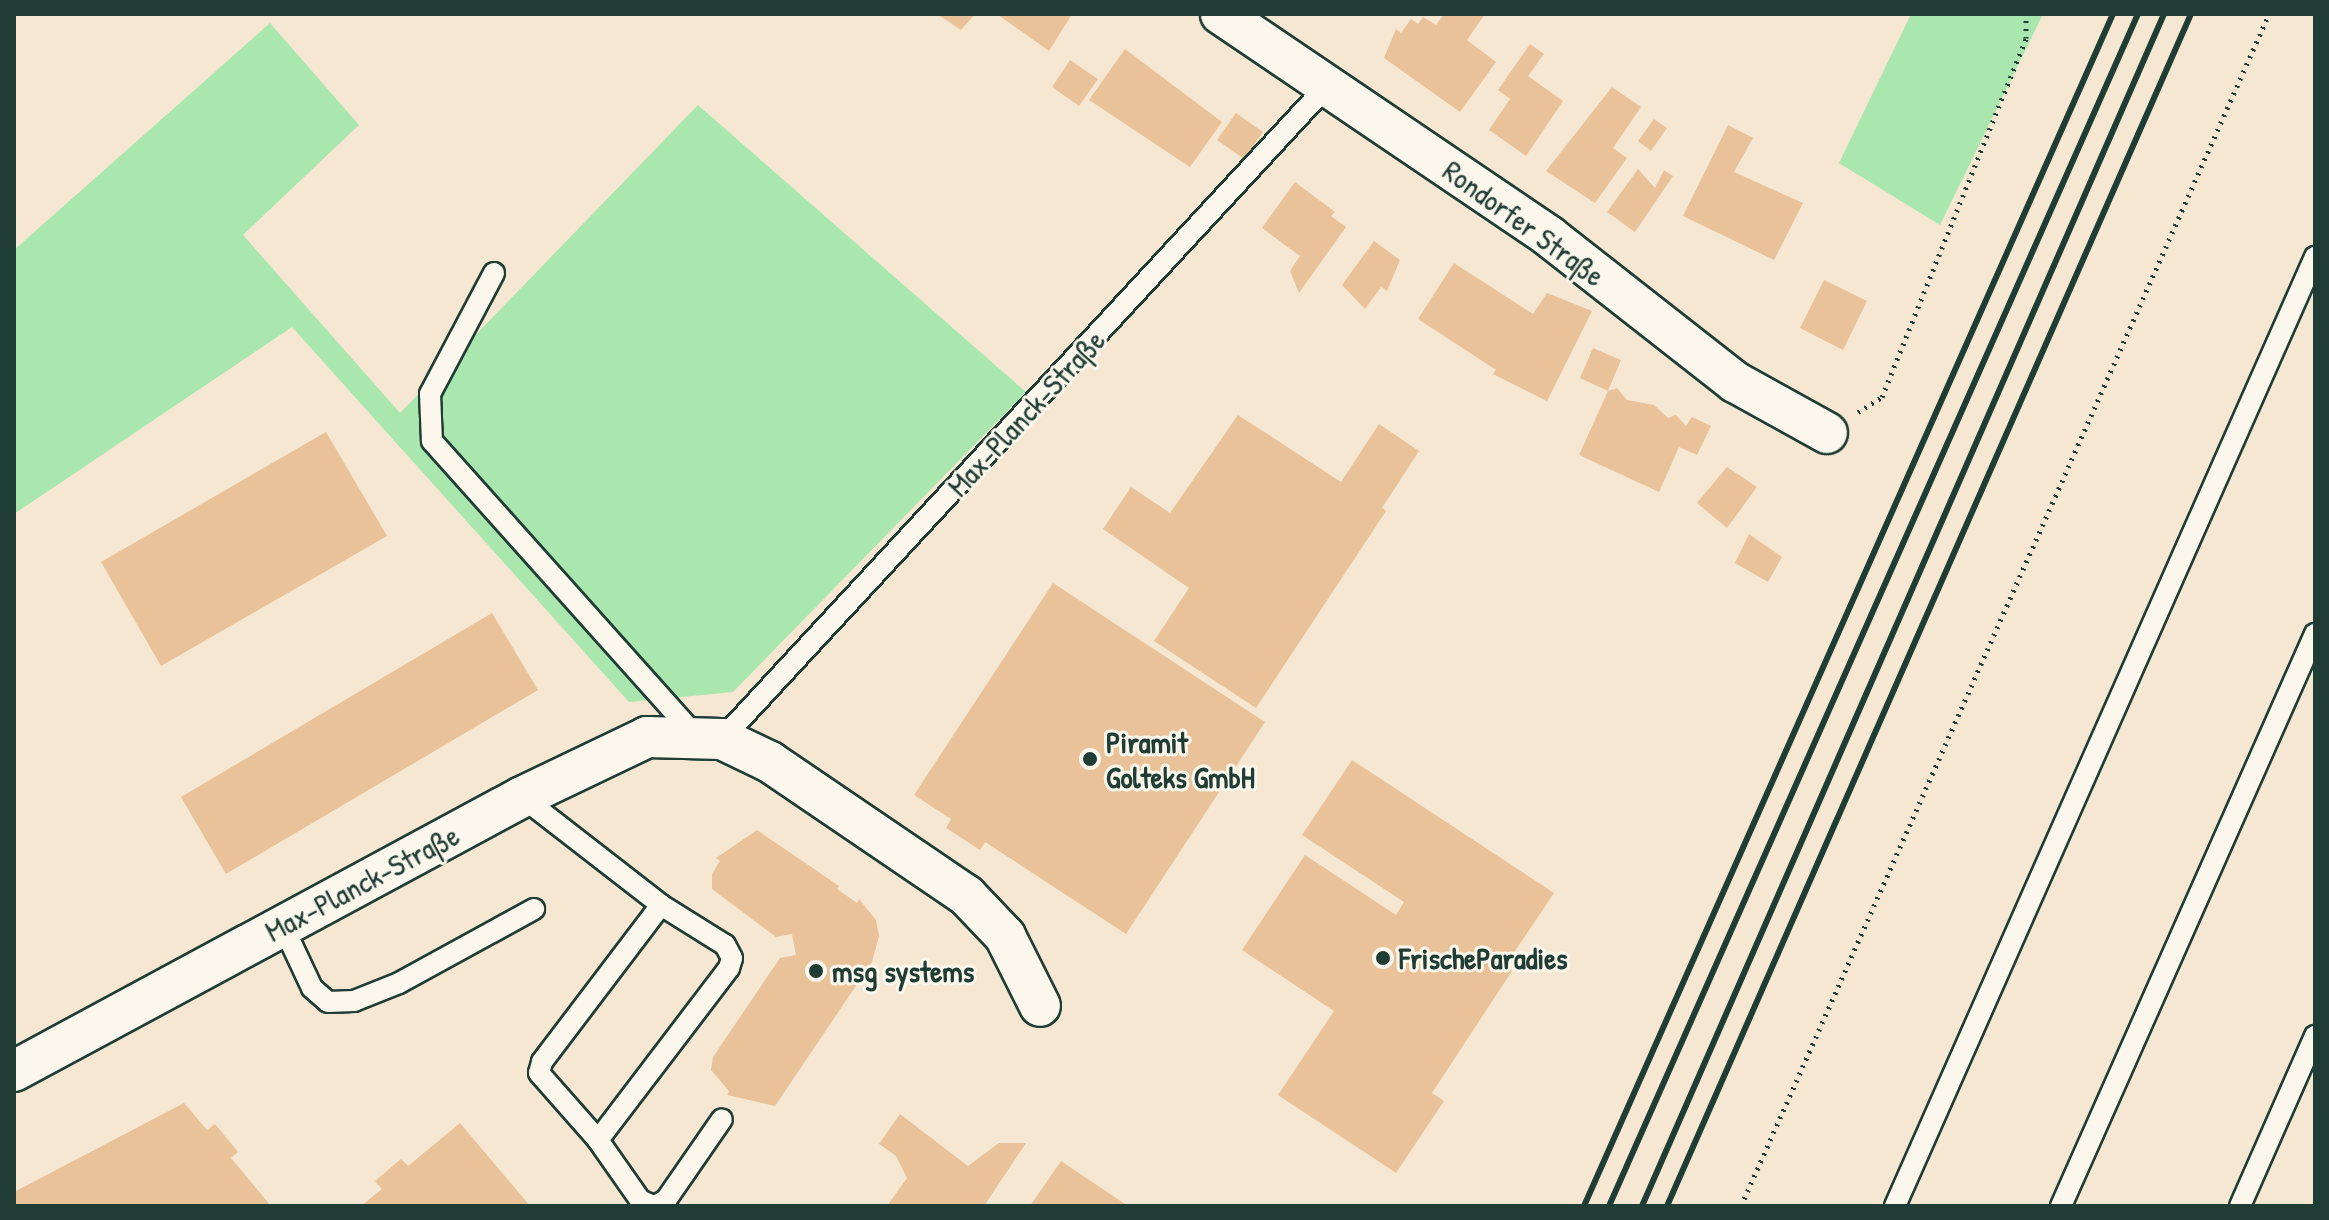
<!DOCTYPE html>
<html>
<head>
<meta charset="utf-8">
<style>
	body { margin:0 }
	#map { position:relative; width:2329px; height:1220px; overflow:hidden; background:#f6e7d3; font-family:"Patrick Hand",sans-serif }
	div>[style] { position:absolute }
	.green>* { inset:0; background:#a9e7ae }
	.building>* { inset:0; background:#e9c299 }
	.path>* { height:5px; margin-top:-2.5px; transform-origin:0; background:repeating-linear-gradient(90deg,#1f3d34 0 2px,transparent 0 8px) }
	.roads { filter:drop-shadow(2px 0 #1f3d34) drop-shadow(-2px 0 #1f3d34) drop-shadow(0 2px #1f3d34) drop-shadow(0 -2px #1f3d34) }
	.service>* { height:20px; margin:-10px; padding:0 10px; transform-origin:10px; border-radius:10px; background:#fbf7ec }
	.minor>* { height:40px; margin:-20px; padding:0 20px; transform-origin:20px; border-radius:20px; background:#fbf7ec }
	.rail>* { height:6px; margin:-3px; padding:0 3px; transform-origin:3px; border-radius:3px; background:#1f3d34 }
	.dots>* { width:22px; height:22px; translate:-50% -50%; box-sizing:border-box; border:4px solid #fbf7ec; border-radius:50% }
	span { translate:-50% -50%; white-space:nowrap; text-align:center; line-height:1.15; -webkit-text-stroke:6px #fbf7ec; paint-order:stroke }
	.street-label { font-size:30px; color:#1f3d34 }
	.poi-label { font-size:30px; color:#1f3d34; font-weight:700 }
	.left { translate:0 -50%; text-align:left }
	.frame { position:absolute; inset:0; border:16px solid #1f3d34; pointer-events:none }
</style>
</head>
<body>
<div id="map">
	<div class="green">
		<i style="clip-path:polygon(1911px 14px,2043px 14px,1940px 225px,1839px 163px)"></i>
		<i style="clip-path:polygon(270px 23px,359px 125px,243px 235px,400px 413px,698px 105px,1026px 392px,733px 692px,629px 702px,292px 327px,14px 514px,14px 250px)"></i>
	</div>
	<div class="building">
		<i style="clip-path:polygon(937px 14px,975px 14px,961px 30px)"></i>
		<i style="clip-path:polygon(997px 14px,1072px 14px,1049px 51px)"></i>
		<i style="clip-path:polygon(1444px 14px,1485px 14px,1467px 40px,1496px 62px,1460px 112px,1384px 58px,1396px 29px,1401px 33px,1411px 19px,1418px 24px,1423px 17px,1436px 25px)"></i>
		<i style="clip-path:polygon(1530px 44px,1544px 54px,1528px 76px,1563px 101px,1526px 156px,1489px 130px,1510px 99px,1498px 90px)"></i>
		<i style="clip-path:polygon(1125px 49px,1222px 122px,1190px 167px,1089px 100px)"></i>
		<i style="clip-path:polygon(1070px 60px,1098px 79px,1079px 106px,1052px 87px)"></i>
		<i style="clip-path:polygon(1612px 87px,1641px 107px,1613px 148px,1627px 158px,1595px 203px,1546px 171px)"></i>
		<i style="clip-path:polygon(1236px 113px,1263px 132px,1244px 159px,1217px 140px)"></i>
		<i style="clip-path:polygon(1654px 119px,1667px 128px,1651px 151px,1638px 141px)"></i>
		<i style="clip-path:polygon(1728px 125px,1753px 138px,1734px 172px,1803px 203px,1774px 260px,1683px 216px)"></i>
		<i style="clip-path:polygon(1638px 169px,1655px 188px,1664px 170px,1673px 176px,1635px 232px,1607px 212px)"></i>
		<i style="clip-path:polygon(1295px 182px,1335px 212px,1331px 216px,1346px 227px,1299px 293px,1290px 271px,1300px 256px,1262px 228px)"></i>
		<i style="clip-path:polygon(1374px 241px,1400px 260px,1387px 291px,1381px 287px,1365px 309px,1342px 285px)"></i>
		<i style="clip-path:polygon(1454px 263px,1533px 314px,1547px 293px,1592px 311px,1547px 401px,1493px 374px,1496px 370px,1418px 319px)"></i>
		<i style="clip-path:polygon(1824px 280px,1867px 301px,1843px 350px,1800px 328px)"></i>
		<i style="clip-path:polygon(1593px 348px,1621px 360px,1608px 391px,1580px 378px)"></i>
		<i style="clip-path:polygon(1617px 388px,1627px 400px,1654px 405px,1668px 418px,1676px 415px,1686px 426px,1692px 417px,1711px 426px,1697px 455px,1679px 447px,1659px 492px,1579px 455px,1608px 391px)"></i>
		<i style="clip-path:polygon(1238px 415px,1341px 482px,1379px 424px,1419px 451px,1382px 508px,1386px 511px,1256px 708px,1154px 641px,1189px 588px,1103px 529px,1131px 487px,1170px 513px)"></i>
		<i style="clip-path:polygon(326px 432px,387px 536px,161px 666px,101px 562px)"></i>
		<i style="clip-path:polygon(1727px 467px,1757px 487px,1727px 528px,1697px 503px)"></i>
		<i style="clip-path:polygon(1749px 534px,1782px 557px,1768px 582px,1735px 563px)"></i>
		<i style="clip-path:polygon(1053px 583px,1265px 722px,1126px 934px,985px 842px,980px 850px,946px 828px,951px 819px,914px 795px)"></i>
		<i style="clip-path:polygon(492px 613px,538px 690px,226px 874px,181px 797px)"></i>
		<i style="clip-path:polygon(1352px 760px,1554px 893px,1505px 966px,1512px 971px,1432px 1093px,1444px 1101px,1396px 1173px,1278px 1095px,1334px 1011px,1242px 950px,1305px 855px,1396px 915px,1404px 902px,1302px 835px)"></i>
		<i style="clip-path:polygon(757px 830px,839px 886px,837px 889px,857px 903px,859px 899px,876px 920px,879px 936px,872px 962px,775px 1106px,727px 1095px,729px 1091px,711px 1070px,713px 1057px,780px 958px,796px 955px,792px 934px,776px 937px,712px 889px,712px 874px,720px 861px,716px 858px)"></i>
		<i style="clip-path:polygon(184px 1103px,207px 1130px,215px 1124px,238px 1152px,231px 1158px,271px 1206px,14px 1206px,14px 1192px)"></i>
		<i style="clip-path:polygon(900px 1114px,968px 1166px,999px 1143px,1026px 1143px,984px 1206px,887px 1206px,907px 1178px,896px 1156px,879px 1144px)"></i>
		<i style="clip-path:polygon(460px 1123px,530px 1206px,361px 1206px,382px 1189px,375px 1181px,401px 1159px,408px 1166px)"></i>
		<i style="clip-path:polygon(1061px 1161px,1128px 1206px,1030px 1206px)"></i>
	</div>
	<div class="path">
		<i style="left:1858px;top:412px;width:28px;rotate:-32deg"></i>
		<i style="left:1882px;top:397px;width:387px;rotate:-68.1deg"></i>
		<i style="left:2026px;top:38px;width:24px;rotate:-90deg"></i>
		<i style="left:1741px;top:1206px;width:1304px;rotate:-66.11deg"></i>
	</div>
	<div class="roads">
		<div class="service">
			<i style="left:494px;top:273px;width:137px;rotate:117.9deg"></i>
			<i style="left:430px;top:394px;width:47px;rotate:87.6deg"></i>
			<i style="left:432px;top:441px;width:394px;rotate:48.2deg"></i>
			<i style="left:722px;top:739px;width:890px;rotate:-47.19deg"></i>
			<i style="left:522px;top:797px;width:176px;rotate:37.8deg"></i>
			<i style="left:661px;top:905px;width:197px;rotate:127.2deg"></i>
			<i style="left:542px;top:1062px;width:11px;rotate:105deg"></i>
			<i style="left:539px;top:1073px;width:89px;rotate:48.6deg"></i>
			<i style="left:598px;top:1140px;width:73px;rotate:55deg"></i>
			<i style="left:640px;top:1200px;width:14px;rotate:25deg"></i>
			<i style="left:283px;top:926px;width:68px;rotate:64.9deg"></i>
			<i style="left:312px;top:988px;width:21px;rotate:41deg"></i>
			<i style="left:328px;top:1002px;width:26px;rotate:-2deg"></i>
			<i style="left:354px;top:1001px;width:48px;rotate:-21.8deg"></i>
			<i style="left:399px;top:983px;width:154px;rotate:-28.7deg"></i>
			<i style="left:598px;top:1140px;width:216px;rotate:-52.7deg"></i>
			<i style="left:729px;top:968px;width:10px;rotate:-73deg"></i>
			<i style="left:732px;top:958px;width:15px;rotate:-118deg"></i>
			<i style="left:725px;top:945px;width:75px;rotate:-148deg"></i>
			<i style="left:655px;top:1206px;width:13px;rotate:-29deg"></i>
			<i style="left:666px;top:1200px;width:98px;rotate:-55.3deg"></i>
			<i style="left:1895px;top:1206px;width:1038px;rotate:-66.13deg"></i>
			<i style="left:2061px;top:1206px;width:626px;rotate:-66.06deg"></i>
			<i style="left:2240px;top:1206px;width:186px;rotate:-66.2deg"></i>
		</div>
		<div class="minor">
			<i style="left:1221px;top:14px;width:397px;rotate:34.1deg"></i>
			<i style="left:1550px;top:237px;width:235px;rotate:38.1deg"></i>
			<i style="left:1735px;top:382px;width:105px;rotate:29deg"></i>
			<i style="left:14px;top:1071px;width:577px;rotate:-28.34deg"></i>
			<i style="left:522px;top:797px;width:139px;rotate:-25.6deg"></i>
			<i style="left:647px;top:737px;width:75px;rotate:1.5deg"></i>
			<i style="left:722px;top:739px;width:53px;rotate:25.6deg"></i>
			<i style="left:770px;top:762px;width:237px;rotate:34.2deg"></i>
			<i style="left:966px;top:895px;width:57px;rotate:46.4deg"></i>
			<i style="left:1005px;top:936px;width:78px;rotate:63.4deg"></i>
		</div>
	</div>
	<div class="rail">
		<i style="left:1584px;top:1206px;width:1304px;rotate:-66.07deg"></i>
		<i style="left:1609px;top:1206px;width:1304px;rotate:-66.07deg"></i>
		<i style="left:1642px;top:1206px;width:1301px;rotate:-66.35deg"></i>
		<i style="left:1667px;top:1206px;width:1302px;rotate:-66.27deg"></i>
	</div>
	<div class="dots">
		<i style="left:1090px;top:759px;background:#1f3d34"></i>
		<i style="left:1383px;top:958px;background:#1f3d34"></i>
		<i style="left:816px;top:971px;background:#1f3d34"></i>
	</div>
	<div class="street-label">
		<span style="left:1524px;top:223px;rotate:36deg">Rondorfer Straße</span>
		<span style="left:1026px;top:413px;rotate:-47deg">Max-Planck-Straße</span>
		<span style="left:362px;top:883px;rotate:-28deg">Max-Planck-Straße</span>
	</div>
	<div class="poi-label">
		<span class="left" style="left:1106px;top:759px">Piramit<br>Golteks GmbH</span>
		<span class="left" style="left:1399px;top:958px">FrischeParadies</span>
		<span class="left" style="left:832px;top:971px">msg systems</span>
	</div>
	<div class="frame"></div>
</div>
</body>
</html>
